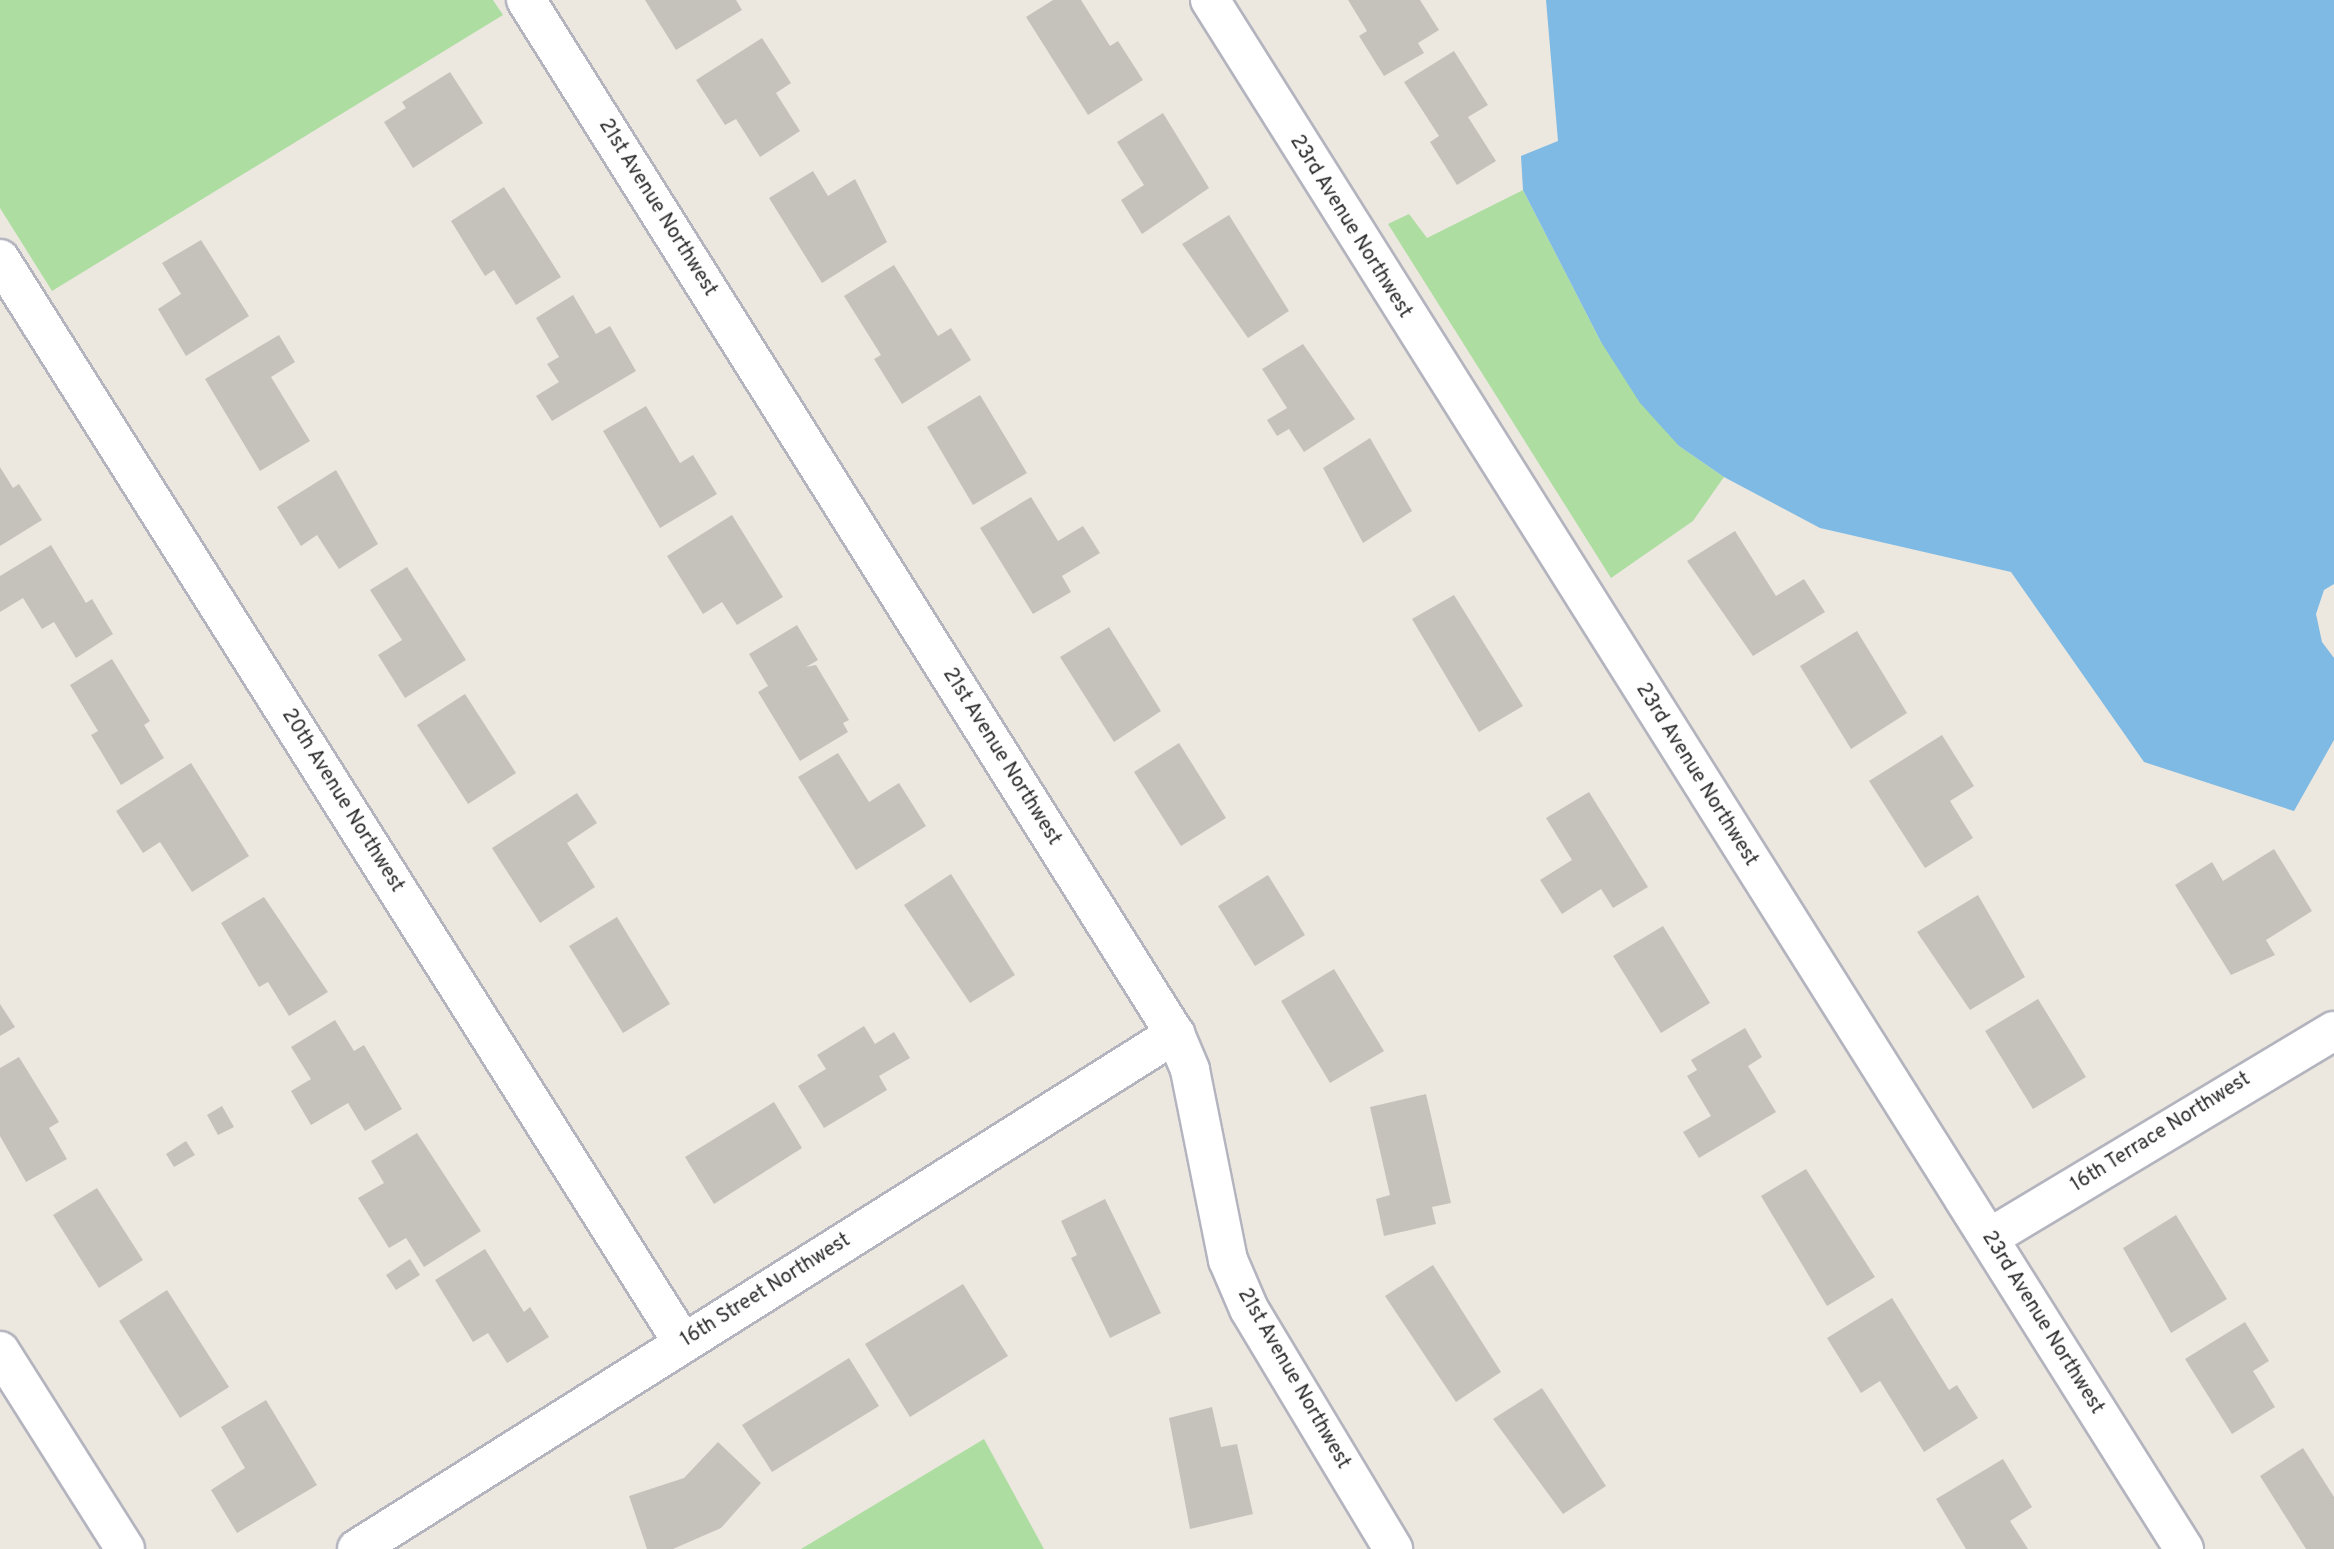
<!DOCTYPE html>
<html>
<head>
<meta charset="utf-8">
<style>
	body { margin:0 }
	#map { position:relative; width:2334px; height:1549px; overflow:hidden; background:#ece8e0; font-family:Overpass,sans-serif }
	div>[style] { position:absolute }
	.green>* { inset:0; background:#aedda2 }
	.water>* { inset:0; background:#7ebae3 }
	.building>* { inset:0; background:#c5c2bb }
	.roads { filter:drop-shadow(2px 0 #b3b4be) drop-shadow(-2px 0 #b3b4be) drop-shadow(0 2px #b3b4be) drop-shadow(0 -2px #b3b4be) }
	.minor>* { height:38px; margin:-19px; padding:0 19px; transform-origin:19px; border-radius:19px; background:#fff }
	span { translate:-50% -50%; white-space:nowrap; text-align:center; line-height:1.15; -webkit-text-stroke:8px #fff; paint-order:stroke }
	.street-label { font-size:20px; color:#2c2c2c }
</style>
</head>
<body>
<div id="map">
	<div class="green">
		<i style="clip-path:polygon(0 0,493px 0,503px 15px,52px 291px,0 208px)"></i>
		<i style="clip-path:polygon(1523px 190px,1601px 342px,1679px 446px,1724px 477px,1693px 521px,1611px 578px,1388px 224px,1409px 214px,1427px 238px)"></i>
		<i style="clip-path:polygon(984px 1439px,1044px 1549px,801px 1549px)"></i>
	</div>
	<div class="water">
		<i style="clip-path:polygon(1546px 0,2334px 0,2334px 584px,2324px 590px,2316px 614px,2322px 642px,2334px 658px,2334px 740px,2294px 811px,2144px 762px,2011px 572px,1820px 528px,1724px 477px,1679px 446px,1640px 403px,1601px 342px,1523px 190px,1521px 156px,1558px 141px)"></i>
	</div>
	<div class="building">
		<i style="clip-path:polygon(645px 0,736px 0,742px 10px,676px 50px)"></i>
		<i style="clip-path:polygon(1053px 0,1081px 0,1110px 46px,1118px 41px,1143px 80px,1088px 115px,1026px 17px)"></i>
		<i style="clip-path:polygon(1348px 0,1420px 0,1439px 30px,1418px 43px,1424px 53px,1384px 76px,1359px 36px,1367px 31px)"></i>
		<i style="clip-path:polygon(762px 38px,791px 83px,776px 93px,800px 131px,760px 157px,736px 119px,725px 125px,696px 80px)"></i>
		<i style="clip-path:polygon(1454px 51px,1488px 105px,1468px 117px,1496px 161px,1457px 185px,1430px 142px,1439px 136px,1404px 82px)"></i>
		<i style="clip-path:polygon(450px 72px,483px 123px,413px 168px,384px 122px,406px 108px,402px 102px)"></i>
		<i style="clip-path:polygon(1163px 113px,1209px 188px,1142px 234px,1121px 200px,1144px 185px,1117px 142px)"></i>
		<i style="clip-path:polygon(813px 171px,828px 196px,855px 179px,887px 242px,822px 283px,769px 198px)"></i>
		<i style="clip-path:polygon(504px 187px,561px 277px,516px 305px,494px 270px,485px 276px,451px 221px)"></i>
		<i style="clip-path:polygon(1229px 215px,1289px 311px,1248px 338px,1182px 244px)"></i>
		<i style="clip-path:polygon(201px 240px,249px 316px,186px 356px,158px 309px,181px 294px,162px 263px)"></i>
		<i style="clip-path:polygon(894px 265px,938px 336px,951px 328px,971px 360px,902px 404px,874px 359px,881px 355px,844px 296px)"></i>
		<i style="clip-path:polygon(573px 295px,596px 334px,610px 326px,636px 371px,552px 421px,536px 396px,559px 382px,547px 364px,559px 357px,536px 318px)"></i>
		<i style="clip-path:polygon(279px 335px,295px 362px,271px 377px,310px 441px,260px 471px,205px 379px)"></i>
		<i style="clip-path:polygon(1303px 344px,1355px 419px,1304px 452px,1289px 429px,1277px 436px,1267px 420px,1287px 408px,1262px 369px)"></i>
		<i style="clip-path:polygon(980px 395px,1027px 473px,973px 505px,927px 427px)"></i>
		<i style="clip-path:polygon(646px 406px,680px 463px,693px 455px,717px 494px,660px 528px,603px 431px)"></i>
		<i style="clip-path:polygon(1370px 438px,1412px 511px,1363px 543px,1323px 468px)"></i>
		<i style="clip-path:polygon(0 467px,13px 488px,19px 484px,42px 520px,0 546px)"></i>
		<i style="clip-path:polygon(336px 470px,378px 544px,339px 569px,317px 535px,301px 546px,277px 507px)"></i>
		<i style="clip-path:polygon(1031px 497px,1058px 541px,1083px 526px,1100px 553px,1062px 576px,1071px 592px,1033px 614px,980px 528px)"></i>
		<i style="clip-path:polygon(732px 515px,783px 597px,737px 625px,722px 602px,703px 614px,667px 556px)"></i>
		<i style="clip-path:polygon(1735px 531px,1776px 596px,1804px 579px,1825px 612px,1753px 656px,1687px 561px)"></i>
		<i style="clip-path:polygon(51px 545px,86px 603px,92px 599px,113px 634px,76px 658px,54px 622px,42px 629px,23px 598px,0 612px,0 576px)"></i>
		<i style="clip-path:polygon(407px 567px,466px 660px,405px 698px,378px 655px,402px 640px,370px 590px)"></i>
		<i style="clip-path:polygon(1454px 595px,1523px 706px,1479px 732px,1412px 619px)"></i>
		<i style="clip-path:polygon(797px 625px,818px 660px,806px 667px,816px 665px,849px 720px,843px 723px,848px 732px,800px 761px,758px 692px,768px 686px,749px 654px)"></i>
		<i style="clip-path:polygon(1109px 627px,1161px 711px,1114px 742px,1060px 657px)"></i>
		<i style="clip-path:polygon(1857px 631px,1907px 713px,1851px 749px,1800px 666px)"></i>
		<i style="clip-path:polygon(112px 659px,150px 721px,144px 725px,164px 758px,121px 785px,91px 735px,98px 731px,70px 685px)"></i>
		<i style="clip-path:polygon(465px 694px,516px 773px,468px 804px,417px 725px)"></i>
		<i style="clip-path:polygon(1942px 735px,1974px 786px,1950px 801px,1973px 838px,1925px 868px,1869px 781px)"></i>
		<i style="clip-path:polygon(1179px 743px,1226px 818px,1181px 846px,1134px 772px)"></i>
		<i style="clip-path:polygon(838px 753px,869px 802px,899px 783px,926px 826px,856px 870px,798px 777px)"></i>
		<i style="clip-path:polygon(191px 763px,249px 856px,192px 892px,160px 842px,143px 853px,116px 811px)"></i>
		<i style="clip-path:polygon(1589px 792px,1648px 887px,1613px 908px,1601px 889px,1562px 914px,1540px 880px,1572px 860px,1546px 818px)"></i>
		<i style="clip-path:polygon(577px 793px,597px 823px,567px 843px,595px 887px,540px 923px,492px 848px)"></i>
		<i style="clip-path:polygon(2274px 849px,2312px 911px,2266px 940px,2275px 955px,2231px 975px,2175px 885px,2212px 862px,2223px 881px)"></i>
		<i style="clip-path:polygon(951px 874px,1015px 975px,970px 1003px,904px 905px)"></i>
		<i style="clip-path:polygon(1268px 875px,1305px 935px,1255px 966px,1218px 906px)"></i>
		<i style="clip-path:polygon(1978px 895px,2025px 977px,1970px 1010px,1917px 932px)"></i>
		<i style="clip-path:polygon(264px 897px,328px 992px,289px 1016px,268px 982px,259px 987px,221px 923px)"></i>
		<i style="clip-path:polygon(617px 917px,670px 1004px,623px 1033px,569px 946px)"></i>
		<i style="clip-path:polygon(1663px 926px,1710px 1003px,1661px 1033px,1613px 956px)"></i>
		<i style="clip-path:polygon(1334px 969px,1384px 1051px,1330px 1083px,1281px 1001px)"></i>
		<i style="clip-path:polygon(2038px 999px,2086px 1077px,2033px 1109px,1985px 1031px)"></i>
		<i style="clip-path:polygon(0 1004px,15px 1027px,0 1036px)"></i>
		<i style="clip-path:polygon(335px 1020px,354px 1051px,364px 1045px,402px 1109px,365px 1131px,348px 1103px,311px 1125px,291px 1091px,311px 1079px,291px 1047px)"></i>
		<i style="clip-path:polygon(864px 1026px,875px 1044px,894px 1032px,910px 1058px,879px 1076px,887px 1090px,824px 1128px,798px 1086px,826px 1069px,817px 1055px)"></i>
		<i style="clip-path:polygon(1745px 1028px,1762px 1057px,1748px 1066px,1776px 1112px,1699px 1158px,1683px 1132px,1711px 1116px,1687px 1076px,1697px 1070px,1691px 1060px)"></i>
		<i style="clip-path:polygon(19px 1057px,59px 1122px,49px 1128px,67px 1159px,26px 1182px,0 1136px,0 1068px)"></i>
		<i style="clip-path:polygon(1426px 1094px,1451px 1203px,1432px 1207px,1436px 1224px,1384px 1236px,1376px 1199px,1390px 1195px,1370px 1107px)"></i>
		<i style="clip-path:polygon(774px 1102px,802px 1148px,714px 1204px,685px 1157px)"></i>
		<i style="clip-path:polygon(222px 1106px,234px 1127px,218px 1135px,207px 1115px)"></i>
		<i style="clip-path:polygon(417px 1133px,481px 1231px,424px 1267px,406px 1238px,389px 1248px,358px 1198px,384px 1183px,371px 1161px)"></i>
		<i style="clip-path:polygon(186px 1141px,195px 1155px,174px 1167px,166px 1154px)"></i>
		<i style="clip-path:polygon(1806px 1169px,1875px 1277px,1827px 1306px,1761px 1196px)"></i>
		<i style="clip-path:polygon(97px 1188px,143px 1260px,99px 1288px,53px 1215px)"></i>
		<i style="clip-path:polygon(1105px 1199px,1161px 1313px,1110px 1338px,1071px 1258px,1077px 1255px,1061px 1221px)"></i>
		<i style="clip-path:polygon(2176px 1215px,2227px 1299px,2171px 1333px,2123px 1248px)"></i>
		<i style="clip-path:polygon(485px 1249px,524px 1312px,530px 1307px,549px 1337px,507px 1363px,488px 1333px,473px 1342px,435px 1280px)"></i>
		<i style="clip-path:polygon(410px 1259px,420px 1275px,396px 1290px,386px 1275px)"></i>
		<i style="clip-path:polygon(1433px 1265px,1501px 1372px,1456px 1402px,1385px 1296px)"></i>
		<i style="clip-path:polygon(963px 1284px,1008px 1356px,910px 1417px,865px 1344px)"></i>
		<i style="clip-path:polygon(167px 1290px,229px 1387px,180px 1418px,119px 1321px)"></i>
		<i style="clip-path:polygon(1892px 1298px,1949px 1390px,1957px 1385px,1978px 1418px,1924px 1452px,1880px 1381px,1861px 1393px,1827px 1338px)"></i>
		<i style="clip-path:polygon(2245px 1322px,2269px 1361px,2253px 1371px,2275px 1407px,2232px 1434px,2185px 1359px)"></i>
		<i style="clip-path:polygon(849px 1358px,879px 1406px,772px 1472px,742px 1425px)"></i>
		<i style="clip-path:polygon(1542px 1388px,1606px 1486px,1563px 1514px,1493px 1419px)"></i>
		<i style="clip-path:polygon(266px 1400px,317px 1485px,237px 1533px,211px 1490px,245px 1468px,221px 1427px)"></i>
		<i style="clip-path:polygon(1212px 1407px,1221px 1447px,1237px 1444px,1253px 1514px,1190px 1529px,1169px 1418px)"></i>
		<i style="clip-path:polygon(718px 1442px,761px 1483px,721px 1528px,673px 1549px,647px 1549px,629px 1496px,684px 1478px)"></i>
		<i style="clip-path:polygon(2303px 1448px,2334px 1497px,2334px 1549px,2306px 1549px,2260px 1476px)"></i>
		<i style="clip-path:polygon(2003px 1459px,2032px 1507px,2010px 1521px,2028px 1549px,1966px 1549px,1936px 1499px)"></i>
	</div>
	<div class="roads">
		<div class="minor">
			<i style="left:526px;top:0;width:1221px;rotate:57.89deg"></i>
			<i style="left:1175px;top:1034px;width:39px;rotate:67deg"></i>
			<i style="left:1190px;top:1070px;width:194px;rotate:78.7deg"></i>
			<i style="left:1228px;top:1260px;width:53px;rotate:66.8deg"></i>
			<i style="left:1249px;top:1309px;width:280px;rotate:59deg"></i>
			<i style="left:1210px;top:0;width:1830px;rotate:57.84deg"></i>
			<i style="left:0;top:259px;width:1281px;rotate:57.79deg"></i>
			<i style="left:1989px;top:1238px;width:402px;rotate:-31deg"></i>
			<i style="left:0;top:1351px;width:234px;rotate:57.7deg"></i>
			<i style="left:357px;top:1549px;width:967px;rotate:-32.19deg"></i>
		</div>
	</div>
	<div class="street-label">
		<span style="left:657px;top:208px;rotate:58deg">21st Avenue Northwest</span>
		<span style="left:1350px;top:227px;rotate:58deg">23rd Avenue Northwest</span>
		<span style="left:1001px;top:757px;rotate:58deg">21st Avenue Northwest</span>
		<span style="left:1696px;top:775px;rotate:58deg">23rd Avenue Northwest</span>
		<span style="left:342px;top:801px;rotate:58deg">20th Avenue Northwest</span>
		<span style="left:2161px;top:1133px;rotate:-32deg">16th Terrace Northwest</span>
		<span style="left:766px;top:1291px;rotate:-32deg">16th Street Northwest</span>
		<span style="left:2042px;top:1323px;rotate:58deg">23rd Avenue Northwest</span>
		<span style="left:1293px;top:1379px;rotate:60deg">21st Avenue Northwest</span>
	</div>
</div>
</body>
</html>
